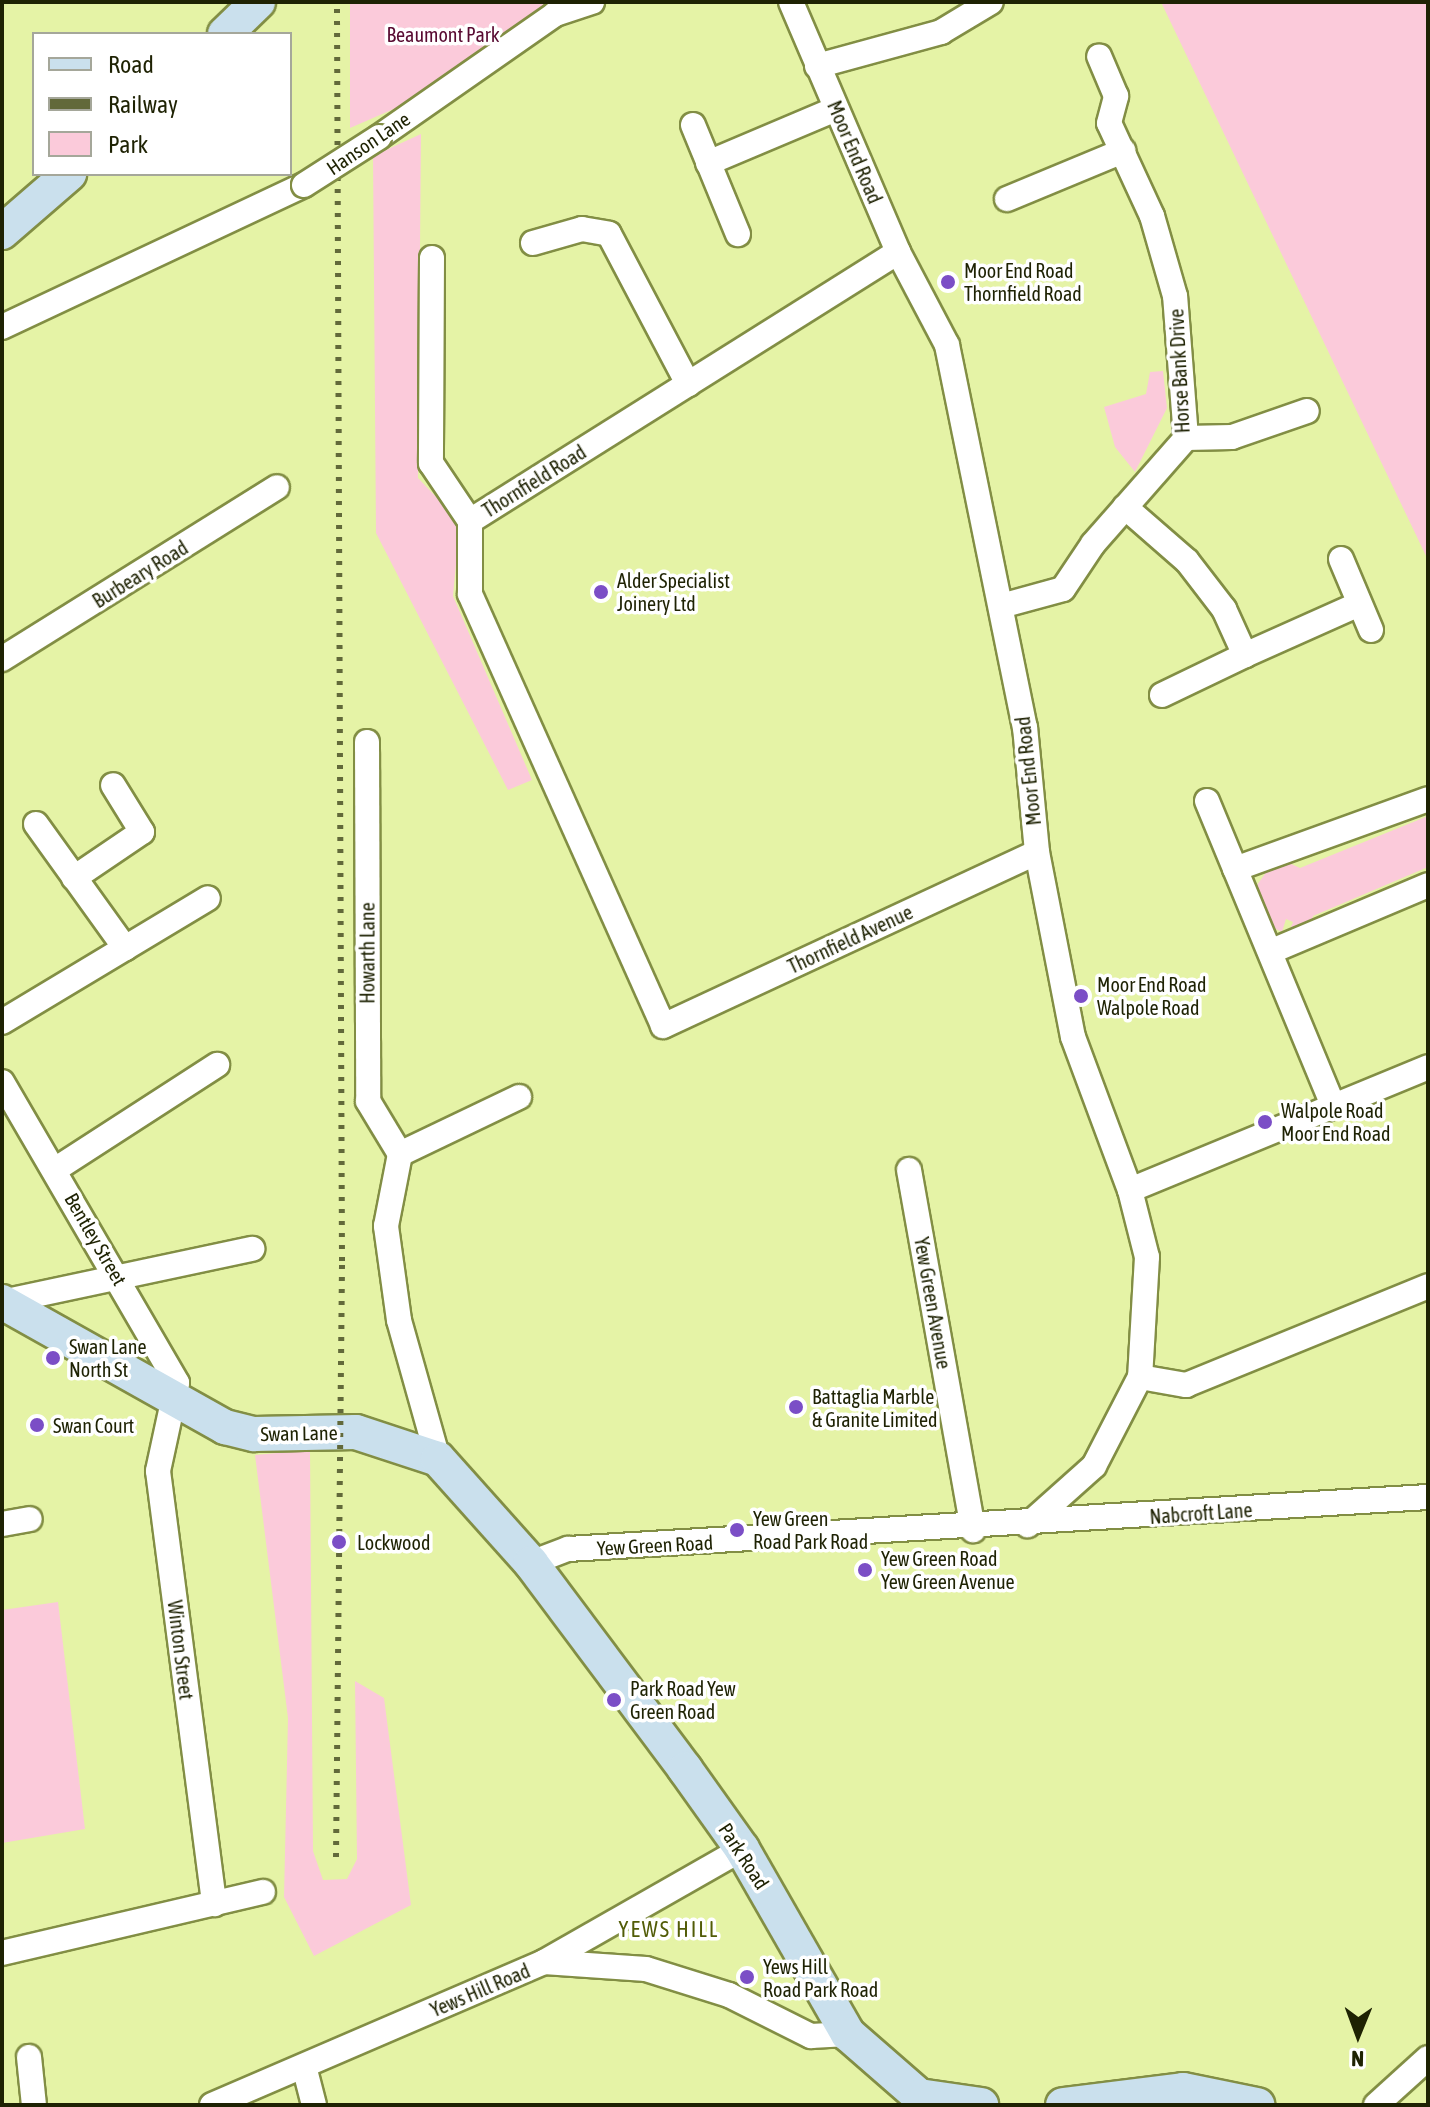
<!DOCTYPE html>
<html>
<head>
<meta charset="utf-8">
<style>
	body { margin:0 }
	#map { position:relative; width:1430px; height:2107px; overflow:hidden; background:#e5f3a6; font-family:"Asap Condensed",sans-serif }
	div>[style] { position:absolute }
	.green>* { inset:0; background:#fbcada }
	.roads { filter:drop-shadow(2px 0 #828e44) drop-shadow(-2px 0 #828e44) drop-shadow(0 2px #828e44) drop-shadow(0 -2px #828e44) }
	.street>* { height:24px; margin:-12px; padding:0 12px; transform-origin:12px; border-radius:12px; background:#fff }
	.secondary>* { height:34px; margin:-17px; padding:0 17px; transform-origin:17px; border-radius:17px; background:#cae0ed }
	.rail>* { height:6px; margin-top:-3px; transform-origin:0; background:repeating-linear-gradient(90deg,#62693a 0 4px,transparent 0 12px) }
	.bridges { filter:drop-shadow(2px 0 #828e44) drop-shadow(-2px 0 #828e44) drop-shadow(0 2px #828e44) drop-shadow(0 -2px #828e44) }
	.street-bridge>* { height:24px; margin:-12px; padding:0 12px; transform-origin:12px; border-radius:12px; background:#fff }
	.dots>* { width:22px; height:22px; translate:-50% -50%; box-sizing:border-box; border:4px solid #fff; border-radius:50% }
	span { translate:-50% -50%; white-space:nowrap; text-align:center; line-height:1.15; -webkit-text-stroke:7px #fff; paint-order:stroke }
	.park-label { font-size:20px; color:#580a31 }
	.street-label { font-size:20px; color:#1e2203 }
	.poi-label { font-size:20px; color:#1e2203 }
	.left { translate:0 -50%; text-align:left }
	.neighbourhood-label { font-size:22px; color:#525c08; letter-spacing:2px }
	.frame { position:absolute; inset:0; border:4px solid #1e2203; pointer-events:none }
	.legend { position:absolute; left:32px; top:32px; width:260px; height:144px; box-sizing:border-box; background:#fff; border:2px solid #a5a79a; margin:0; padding:10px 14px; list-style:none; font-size:24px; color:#1e2203 }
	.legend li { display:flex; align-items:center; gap:16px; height:40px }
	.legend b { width:40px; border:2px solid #a5a79a }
	.north { position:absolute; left:1318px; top:1995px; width:80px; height:80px; -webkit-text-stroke:6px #fff; paint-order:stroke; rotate:181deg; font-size:22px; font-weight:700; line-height:32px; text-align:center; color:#1e2203 }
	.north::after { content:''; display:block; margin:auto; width:28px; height:36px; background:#1e2203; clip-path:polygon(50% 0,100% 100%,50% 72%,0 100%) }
</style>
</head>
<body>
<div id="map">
	<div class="green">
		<i style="clip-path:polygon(350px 2px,549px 2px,396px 108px,350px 128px)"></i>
		<i style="clip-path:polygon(1161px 2px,1428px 2px,1428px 560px)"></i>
		<i style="clip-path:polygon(421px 134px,418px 478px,460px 522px,453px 596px,532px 780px,508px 790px,376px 533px,373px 156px)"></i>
		<i style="clip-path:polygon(1163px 371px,1167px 408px,1135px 472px,1115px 447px,1104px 407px,1146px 394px,1150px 372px)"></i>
		<i style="clip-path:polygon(1428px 816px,1428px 867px,1313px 916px,1310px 927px,1288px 934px,1293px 922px,1286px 919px,1282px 932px,1274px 928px,1257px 885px,1267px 871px,1287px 862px,1300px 868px)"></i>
		<i style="clip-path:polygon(310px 1450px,313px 1851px,323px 1880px,347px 1879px,357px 1859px,355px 1681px,384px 1698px,411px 1905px,314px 1956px,284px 1897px,288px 1718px,255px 1455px)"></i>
		<i style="clip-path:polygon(58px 1602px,85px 1829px,2px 1843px,2px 1610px)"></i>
	</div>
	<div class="roads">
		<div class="street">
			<i style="left:791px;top:2px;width:272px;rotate:66.8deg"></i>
			<i style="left:898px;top:252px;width:105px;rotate:62.2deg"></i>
			<i style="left:947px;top:345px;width:390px;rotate:78.5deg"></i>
			<i style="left:1025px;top:727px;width:126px;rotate:84.5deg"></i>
			<i style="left:1037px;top:852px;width:188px;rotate:79deg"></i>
			<i style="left:1073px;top:1037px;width:163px;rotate:69.6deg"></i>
			<i style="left:1130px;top:1190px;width:69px;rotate:75.8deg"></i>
			<i style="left:1147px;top:1257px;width:120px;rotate:93.3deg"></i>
			<i style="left:1140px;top:1377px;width:100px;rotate:117.3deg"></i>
			<i style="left:1094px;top:1466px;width:89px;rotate:138.2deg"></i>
			<i style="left:817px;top:66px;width:129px;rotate:-15.3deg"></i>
			<i style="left:941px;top:32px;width:58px;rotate:-31deg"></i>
			<i style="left:693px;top:125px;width:118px;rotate:67.6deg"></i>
			<i style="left:379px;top:137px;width:215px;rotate:-34.9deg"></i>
			<i style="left:555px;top:14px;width:39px;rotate:-18deg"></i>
			<i style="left:708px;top:163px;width:139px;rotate:-22.9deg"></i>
			<i style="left:1007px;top:199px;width:126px;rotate:-22.5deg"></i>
			<i style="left:533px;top:243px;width:51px;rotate:-15.9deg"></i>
			<i style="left:582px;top:229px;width:27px;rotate:10deg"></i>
			<i style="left:609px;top:234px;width:170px;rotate:62.2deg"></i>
			<i style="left:898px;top:252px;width:506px;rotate:147.85deg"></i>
			<i style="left:470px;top:521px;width:73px;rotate:90deg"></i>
			<i style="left:470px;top:594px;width:473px;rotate:65.9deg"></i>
			<i style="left:663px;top:1026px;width:412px;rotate:-24.9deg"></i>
			<i style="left:432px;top:258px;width:205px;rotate:90.3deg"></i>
			<i style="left:431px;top:463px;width:70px;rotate:56.1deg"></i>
			<i style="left:2px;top:327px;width:334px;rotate:-25.2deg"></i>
			<i style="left:1186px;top:438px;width:46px;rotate:-1.2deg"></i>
			<i style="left:1232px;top:437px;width:79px;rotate:-19.1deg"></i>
			<i style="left:1125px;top:507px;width:82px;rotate:41.1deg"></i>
			<i style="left:1187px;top:561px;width:61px;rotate:52.4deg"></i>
			<i style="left:1224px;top:609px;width:51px;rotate:65.5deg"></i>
			<i style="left:1245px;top:655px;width:125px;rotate:-24.1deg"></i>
			<i style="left:1341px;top:559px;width:77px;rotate:67.1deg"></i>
			<i style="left:1001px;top:606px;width:64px;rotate:-15.3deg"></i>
			<i style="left:1063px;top:589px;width:54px;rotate:-56.3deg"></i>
			<i style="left:1093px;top:544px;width:141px;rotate:-48.7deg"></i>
			<i style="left:1186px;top:438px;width:142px;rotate:-94.4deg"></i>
			<i style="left:1175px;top:296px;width:83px;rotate:-106deg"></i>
			<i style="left:1152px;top:216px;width:102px;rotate:-114.8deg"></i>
			<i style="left:1109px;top:123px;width:28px;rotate:-75deg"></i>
			<i style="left:1116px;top:96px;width:43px;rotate:-113deg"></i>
			<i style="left:2px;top:659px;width:324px;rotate:-32deg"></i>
			<i style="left:1162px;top:695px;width:92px;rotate:-25.7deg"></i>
			<i style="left:367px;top:742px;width:359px;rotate:89.8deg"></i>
			<i style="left:368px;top:1101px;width:62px;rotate:58.9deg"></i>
			<i style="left:1207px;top:801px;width:331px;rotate:67.5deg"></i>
			<i style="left:36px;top:824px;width:153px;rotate:54.3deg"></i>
			<i style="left:1235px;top:869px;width:205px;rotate:-19.9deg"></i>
			<i style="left:74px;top:878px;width:82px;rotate:-34.1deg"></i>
			<i style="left:142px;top:832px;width:55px;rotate:-121.7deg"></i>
			<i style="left:1272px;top:951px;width:169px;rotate:-22.9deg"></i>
			<i style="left:2px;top:1022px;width:240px;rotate:-31deg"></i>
			<i style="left:2px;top:1082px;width:348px;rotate:59.8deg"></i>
			<i style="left:177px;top:1383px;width:90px;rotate:102.2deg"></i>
			<i style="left:158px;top:1471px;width:437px;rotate:82.6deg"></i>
			<i style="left:56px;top:1169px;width:192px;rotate:-32.9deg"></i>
			<i style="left:909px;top:1170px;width:366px;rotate:79.9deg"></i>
			<i style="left:1130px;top:1190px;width:322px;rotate:-22.4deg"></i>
			<i style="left:2px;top:1302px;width:256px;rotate:-12deg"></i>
			<i style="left:1140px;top:1377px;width:47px;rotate:9.9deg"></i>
			<i style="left:1186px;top:1385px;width:261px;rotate:-22.2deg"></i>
			<i style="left:438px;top:1459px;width:144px;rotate:-105.7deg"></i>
			<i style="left:399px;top:1320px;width:95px;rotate:-97.9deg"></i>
			<i style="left:386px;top:1226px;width:73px;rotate:-79deg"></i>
			<i style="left:400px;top:1154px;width:132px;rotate:-25.6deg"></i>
			<i style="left:2px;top:1524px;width:28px;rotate:-10deg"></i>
			<i style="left:531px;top:1563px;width:40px;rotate:-21deg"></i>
			<i style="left:568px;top:1549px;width:862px;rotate:-3.46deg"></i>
			<i style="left:2px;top:1953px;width:268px;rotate:-13.2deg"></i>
			<i style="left:544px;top:1962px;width:228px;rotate:-29.7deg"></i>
			<i style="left:29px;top:2057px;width:48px;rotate:84.1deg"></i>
			<i style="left:304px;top:2066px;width:40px;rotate:75.6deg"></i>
			<i style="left:212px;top:2105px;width:361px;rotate:-23.3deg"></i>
			<i style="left:544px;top:1962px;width:102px;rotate:3.9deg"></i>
			<i style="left:646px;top:1969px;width:87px;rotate:17.4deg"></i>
			<i style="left:729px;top:1995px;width:92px;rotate:26.6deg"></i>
			<i style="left:811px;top:2036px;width:37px;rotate:-3deg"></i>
			<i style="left:1376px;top:2105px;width:70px;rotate:-42.1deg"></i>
		</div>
		<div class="secondary">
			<i style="left:225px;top:34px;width:46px;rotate:-44.1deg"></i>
			<i style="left:2px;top:232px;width:89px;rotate:-40.9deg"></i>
			<i style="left:2px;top:1302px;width:256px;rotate:29.3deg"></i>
			<i style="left:225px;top:1427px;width:30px;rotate:14deg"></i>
			<i style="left:254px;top:1434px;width:102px;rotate:-1.1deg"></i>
			<i style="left:356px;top:1432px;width:86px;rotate:18.2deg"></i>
			<i style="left:438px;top:1459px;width:140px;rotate:48.2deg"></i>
			<i style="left:531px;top:1563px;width:257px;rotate:53.2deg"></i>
			<i style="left:685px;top:1769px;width:98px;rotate:54.5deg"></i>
			<i style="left:742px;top:1849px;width:213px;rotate:60.2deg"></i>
			<i style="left:848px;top:2034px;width:94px;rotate:41.1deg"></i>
			<i style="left:919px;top:2096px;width:63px;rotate:8.3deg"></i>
			<i style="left:1063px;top:2105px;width:121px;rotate:-7.1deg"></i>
			<i style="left:1183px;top:2090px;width:76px;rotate:11.5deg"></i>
		</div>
	</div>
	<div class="rail">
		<i style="left:336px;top:1857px;width:596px;rotate:-89.42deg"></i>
		<i style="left:342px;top:1261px;width:1259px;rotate:-90.23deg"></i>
	</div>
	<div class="bridges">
		<div class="street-bridge">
			<i style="left:304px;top:185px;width:89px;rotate:-32.6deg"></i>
		</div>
	</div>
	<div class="dots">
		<i style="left:948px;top:282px;background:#7b4ec6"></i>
		<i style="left:601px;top:592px;background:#7b4ec6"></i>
		<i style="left:1081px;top:996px;background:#7b4ec6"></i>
		<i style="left:1265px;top:1122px;background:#7b4ec6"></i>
		<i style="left:53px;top:1358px;background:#7b4ec6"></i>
		<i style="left:796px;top:1407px;background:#7b4ec6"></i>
		<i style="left:37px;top:1425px;background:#7b4ec6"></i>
		<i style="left:737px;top:1530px;background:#7b4ec6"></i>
		<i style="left:339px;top:1542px;background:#7b4ec6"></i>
		<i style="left:865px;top:1570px;background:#7b4ec6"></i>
		<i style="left:614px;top:1700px;background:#7b4ec6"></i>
		<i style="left:747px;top:1977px;background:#7b4ec6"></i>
	</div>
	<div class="park-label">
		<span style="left:443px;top:34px">Beaumont Park</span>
	</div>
	<div class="street-label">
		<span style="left:368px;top:143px;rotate:-34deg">Hanson Lane</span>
		<span style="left:855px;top:152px;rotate:67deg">Moor End Road</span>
		<span style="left:1179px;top:371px;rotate:-93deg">Horse Bank Drive</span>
		<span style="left:534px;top:481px;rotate:-32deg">Thornfield Road</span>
		<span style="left:140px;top:574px;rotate:-32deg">Burbeary Road</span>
		<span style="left:1028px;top:771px;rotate:-96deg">Moor End Road</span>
		<span style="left:850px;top:939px;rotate:-25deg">Thornfield Avenue</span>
		<span style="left:367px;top:953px;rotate:-90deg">Howarth Lane</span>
		<span style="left:96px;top:1239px;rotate:60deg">Bentley Street</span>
		<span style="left:933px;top:1303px;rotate:80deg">Yew Green Avenue</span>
		<span style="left:299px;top:1433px;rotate:-1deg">Swan Lane</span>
		<span style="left:1201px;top:1513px;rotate:-4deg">Nabcroft Lane</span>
		<span style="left:655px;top:1545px;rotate:-3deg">Yew Green Road</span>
		<span style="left:181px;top:1650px;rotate:83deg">Winton Street</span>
		<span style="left:744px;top:1856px;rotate:57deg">Park Road</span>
		<span style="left:480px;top:1990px;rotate:-23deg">Yews Hill Road</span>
	</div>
	<div class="poi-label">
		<span class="left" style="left:964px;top:282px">Moor End Road<br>Thornfield Road</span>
		<span class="left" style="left:617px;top:592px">Alder Specialist<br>Joinery Ltd</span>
		<span class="left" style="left:1097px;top:996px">Moor End Road<br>Walpole Road</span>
		<span class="left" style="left:1281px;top:1122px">Walpole Road<br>Moor End Road</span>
		<span class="left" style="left:69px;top:1358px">Swan Lane<br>North St</span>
		<span class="left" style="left:812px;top:1408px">Battaglia Marble<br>&amp; Granite Limited</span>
		<span class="left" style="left:53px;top:1425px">Swan Court</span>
		<span class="left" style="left:753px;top:1530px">Yew Green<br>Road Park Road</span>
		<span class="left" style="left:357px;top:1542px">Lockwood</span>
		<span class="left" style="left:881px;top:1570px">Yew Green Road<br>Yew Green Avenue</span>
		<span class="left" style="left:630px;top:1700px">Park Road Yew<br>Green Road</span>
		<span class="left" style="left:763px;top:1978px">Yews Hill<br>Road Park Road</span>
	</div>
	<div class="neighbourhood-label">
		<span style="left:669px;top:1930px">YEWS HILL</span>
	</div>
	<div class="frame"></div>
	<ul class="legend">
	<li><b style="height:10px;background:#cae0ed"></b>Road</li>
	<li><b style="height:10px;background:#62693a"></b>Railway</li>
	<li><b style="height:22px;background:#fbcada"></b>Park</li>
	</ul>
	<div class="north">N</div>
</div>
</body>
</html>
